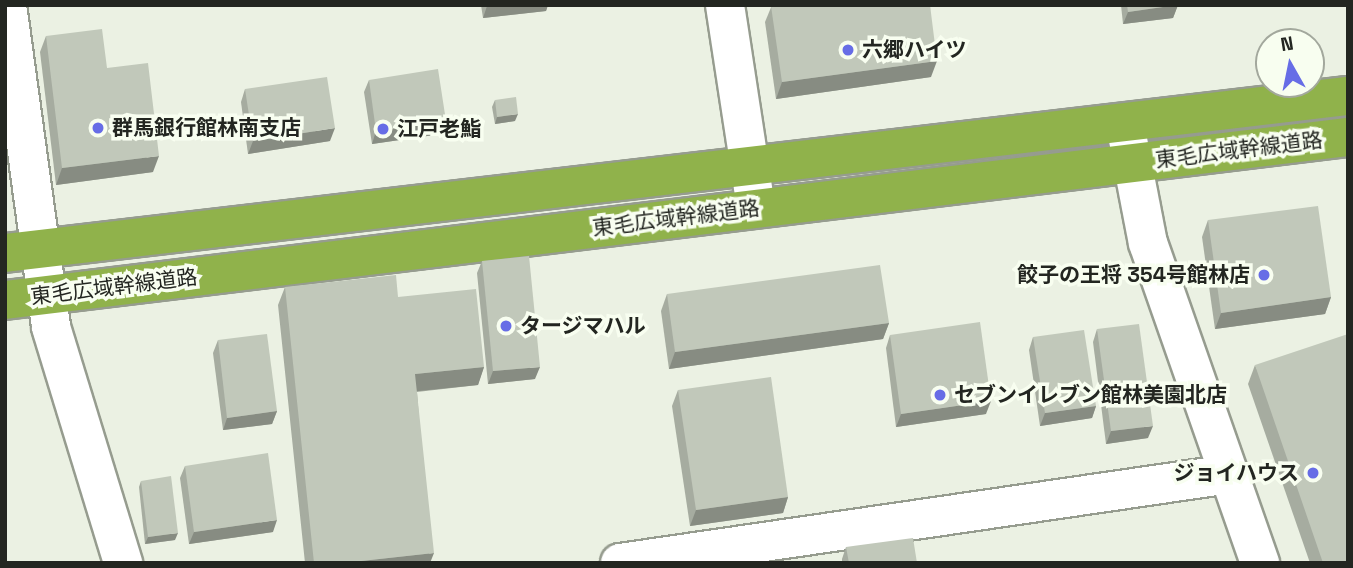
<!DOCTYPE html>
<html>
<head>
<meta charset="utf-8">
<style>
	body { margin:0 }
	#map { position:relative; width:1353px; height:568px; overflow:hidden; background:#ebf1e3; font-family:"Space Grotesk","Noto Sans JP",sans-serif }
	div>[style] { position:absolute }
	.roads { filter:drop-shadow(2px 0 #969c8f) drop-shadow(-2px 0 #969c8f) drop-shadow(0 2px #969c8f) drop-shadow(0 -2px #969c8f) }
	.minor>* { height:38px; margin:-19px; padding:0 19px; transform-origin:19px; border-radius:19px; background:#fff }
	.tertiary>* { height:38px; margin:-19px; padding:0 19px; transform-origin:19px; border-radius:19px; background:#fff }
	.trunk>* { height:38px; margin:-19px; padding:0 19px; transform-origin:19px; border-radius:19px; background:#90b24b }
	.wall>* { inset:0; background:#a6aca0 }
	.shaded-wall>* { inset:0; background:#878c82 }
	.building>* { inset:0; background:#c1c8ba }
	.dots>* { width:19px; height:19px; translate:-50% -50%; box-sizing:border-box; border:4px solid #f8fef0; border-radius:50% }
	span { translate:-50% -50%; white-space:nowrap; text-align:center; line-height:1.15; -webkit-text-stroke:7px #f8fef0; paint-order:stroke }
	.poi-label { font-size:21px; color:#232621; font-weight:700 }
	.left { translate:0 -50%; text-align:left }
	.right { translate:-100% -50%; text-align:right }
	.street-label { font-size:21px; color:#232621 }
	.frame { position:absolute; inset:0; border:7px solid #232621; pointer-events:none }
	.north { position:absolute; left:1255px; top:28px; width:70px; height:70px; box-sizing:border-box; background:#f8fef0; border:2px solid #a3a89d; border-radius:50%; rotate:351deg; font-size:19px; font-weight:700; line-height:28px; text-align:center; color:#232621 }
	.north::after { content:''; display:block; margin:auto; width:24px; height:32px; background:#676de6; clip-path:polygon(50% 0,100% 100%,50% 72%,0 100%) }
</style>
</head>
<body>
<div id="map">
	<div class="roads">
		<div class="minor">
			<i style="left:7px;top:5px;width:325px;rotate:82.2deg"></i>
			<i style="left:51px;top:327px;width:247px;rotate:73deg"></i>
			<i style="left:1125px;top:124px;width:121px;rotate:79.1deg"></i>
			<i style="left:1148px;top:243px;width:339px;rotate:70.7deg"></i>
			<i style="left:620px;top:563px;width:615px;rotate:-8.31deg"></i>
		</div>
		<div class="tertiary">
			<i style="left:725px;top:5px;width:205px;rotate:81.3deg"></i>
		</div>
		<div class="trunk">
			<i style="left:5px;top:253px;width:1352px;rotate:-6.67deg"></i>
			<i style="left:5px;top:300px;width:1353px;rotate:-6.92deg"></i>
		</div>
	</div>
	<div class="wall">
		<i style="clip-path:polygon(481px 5px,548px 5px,546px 11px,483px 18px)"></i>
		<i style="clip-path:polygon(772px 5px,930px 5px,931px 77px,776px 99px,765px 22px)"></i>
		<i style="clip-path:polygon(1121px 5px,1178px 5px,1173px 18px,1123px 24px)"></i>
		<i style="clip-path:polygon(46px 36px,107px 68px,153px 172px,56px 185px,40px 52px)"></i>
		<i style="clip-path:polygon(369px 80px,441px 134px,372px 144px,364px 92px)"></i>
		<i style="clip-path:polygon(245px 89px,330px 141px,248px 154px,241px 102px)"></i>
		<i style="clip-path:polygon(495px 100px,515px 121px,495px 124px,492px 107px)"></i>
		<i style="clip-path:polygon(1208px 220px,1331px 297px,1325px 314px,1215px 329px,1202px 237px)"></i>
		<i style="clip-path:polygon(482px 261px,535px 379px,488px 384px,477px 273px)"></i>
		<i style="clip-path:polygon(285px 287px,484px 367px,478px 385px,417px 392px,430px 563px,305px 563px,278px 305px)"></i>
		<i style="clip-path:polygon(667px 294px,889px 323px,883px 339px,669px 369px,661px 311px)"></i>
		<i style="clip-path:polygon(1097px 329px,1148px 438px,1106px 444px,1093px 342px)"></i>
		<i style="clip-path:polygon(890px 335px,986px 414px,896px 427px,886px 348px)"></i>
		<i style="clip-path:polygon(1033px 337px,1096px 406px,1092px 418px,1040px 426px,1029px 350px)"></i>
		<i style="clip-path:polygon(218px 340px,277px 411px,272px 424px,223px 430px,213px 353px)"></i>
		<i style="clip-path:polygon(1255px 365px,1348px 563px,1310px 563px,1248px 384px)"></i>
		<i style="clip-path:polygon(678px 390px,788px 497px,783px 513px,690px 526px,672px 406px)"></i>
		<i style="clip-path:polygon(185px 466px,273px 532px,189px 544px,180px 478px)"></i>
		<i style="clip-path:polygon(141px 481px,175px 540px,145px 544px,139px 487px)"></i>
		<i style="clip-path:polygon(846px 547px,917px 563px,842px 563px,842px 559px)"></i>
	</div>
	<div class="shaded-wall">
		<i style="clip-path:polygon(548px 5px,546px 11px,483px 18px,487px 6px)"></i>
		<i style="clip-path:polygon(1178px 5px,1173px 18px,1123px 24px,1128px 12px)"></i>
		<i style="clip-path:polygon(937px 61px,931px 77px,776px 99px,782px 82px)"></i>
		<i style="clip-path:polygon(518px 114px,515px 121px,495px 124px,497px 117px)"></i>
		<i style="clip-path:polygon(446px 121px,441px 134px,372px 144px,376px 131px)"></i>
		<i style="clip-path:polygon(335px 128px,330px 141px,248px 154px,253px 141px)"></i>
		<i style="clip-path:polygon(159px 156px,153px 172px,56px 185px,62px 168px)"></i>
		<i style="clip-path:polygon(1331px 297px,1325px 314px,1215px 329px,1221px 313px)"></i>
		<i style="clip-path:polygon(889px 323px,883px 339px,669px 369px,675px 352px)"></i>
		<i style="clip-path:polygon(484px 367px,478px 385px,409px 392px,415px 374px)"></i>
		<i style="clip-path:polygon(540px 367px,535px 379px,488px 384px,493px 371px)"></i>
		<i style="clip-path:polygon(991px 401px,986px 414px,896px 427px,901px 414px)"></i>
		<i style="clip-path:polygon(1096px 406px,1092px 418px,1040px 426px,1045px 413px)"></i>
		<i style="clip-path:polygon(277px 411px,272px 424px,223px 430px,227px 418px)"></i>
		<i style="clip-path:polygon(1153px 426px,1148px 438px,1106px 444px,1111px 431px)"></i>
		<i style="clip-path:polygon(788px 497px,783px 513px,690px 526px,696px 510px)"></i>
		<i style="clip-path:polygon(277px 520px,273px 532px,189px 544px,194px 532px)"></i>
		<i style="clip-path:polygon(178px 533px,175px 540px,145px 544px,148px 537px)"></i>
		<i style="clip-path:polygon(434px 553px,430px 563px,343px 563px)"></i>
	</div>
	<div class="building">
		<i style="clip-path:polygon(776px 5px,930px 5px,937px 61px,782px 82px,771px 6px)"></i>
		<i style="clip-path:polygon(1127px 5px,1176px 5px,1128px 12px)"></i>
		<i style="clip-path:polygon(102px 29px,107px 68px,148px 63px,159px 156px,62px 168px,46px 36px)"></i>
		<i style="clip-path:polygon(438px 69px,446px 121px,376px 131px,369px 80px)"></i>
		<i style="clip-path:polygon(327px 77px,335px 128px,253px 141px,245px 89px)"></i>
		<i style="clip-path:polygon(516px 97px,518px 114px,497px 117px,495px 100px)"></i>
		<i style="clip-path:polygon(1318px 206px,1331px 297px,1221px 313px,1208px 220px)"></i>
		<i style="clip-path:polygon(529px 256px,540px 367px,493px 371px,482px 261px)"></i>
		<i style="clip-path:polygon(880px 265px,889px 323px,675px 352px,667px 294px)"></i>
		<i style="clip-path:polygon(396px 275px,398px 297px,476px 289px,484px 367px,415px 374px,434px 553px,343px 563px,314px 563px,285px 287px)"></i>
		<i style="clip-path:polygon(980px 322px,991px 401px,901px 414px,890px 335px)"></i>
		<i style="clip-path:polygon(1139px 324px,1153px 426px,1111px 431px,1097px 329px)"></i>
		<i style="clip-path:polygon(1084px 330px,1096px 406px,1045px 413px,1033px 337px)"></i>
		<i style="clip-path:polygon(267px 334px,277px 411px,227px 418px,218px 340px)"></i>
		<i style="clip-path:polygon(1348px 334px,1348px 563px,1323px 563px,1255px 365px)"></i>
		<i style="clip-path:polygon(771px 377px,788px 497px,696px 510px,678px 390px)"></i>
		<i style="clip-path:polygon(268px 453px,277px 520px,194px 532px,185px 466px)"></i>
		<i style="clip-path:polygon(171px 476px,178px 533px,148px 537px,141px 481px)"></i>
		<i style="clip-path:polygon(913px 538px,917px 563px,849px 563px,846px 547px)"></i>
	</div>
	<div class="dots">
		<i style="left:848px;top:50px;background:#676de6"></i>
		<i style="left:98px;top:128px;background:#676de6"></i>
		<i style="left:383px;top:129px;background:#676de6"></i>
		<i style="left:1264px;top:275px;background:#676de6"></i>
		<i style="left:506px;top:326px;background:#676de6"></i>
		<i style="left:940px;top:395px;background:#676de6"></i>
		<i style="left:1313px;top:473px;background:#676de6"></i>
	</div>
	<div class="poi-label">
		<span class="left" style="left:862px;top:50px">六郷ハイツ</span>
		<span class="left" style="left:112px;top:128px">群馬銀行館林南支店</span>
		<span class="left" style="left:397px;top:129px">江戸老鮨</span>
		<span class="right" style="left:1250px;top:275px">餃子の王将 354号館林店</span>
		<span class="left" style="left:520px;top:326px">タージマハル</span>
		<span class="left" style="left:954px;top:395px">セブンイレブン館林美園北店</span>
		<span class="right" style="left:1299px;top:473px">ジョイハウス</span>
	</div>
	<div class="street-label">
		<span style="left:1239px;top:150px;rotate:-7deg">東毛広域幹線道路</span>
		<span style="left:676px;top:218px;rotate:-7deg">東毛広域幹線道路</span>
		<span style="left:114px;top:287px;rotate:-7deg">東毛広域幹線道路</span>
	</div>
	<div class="frame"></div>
	<div class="north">N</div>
</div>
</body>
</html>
